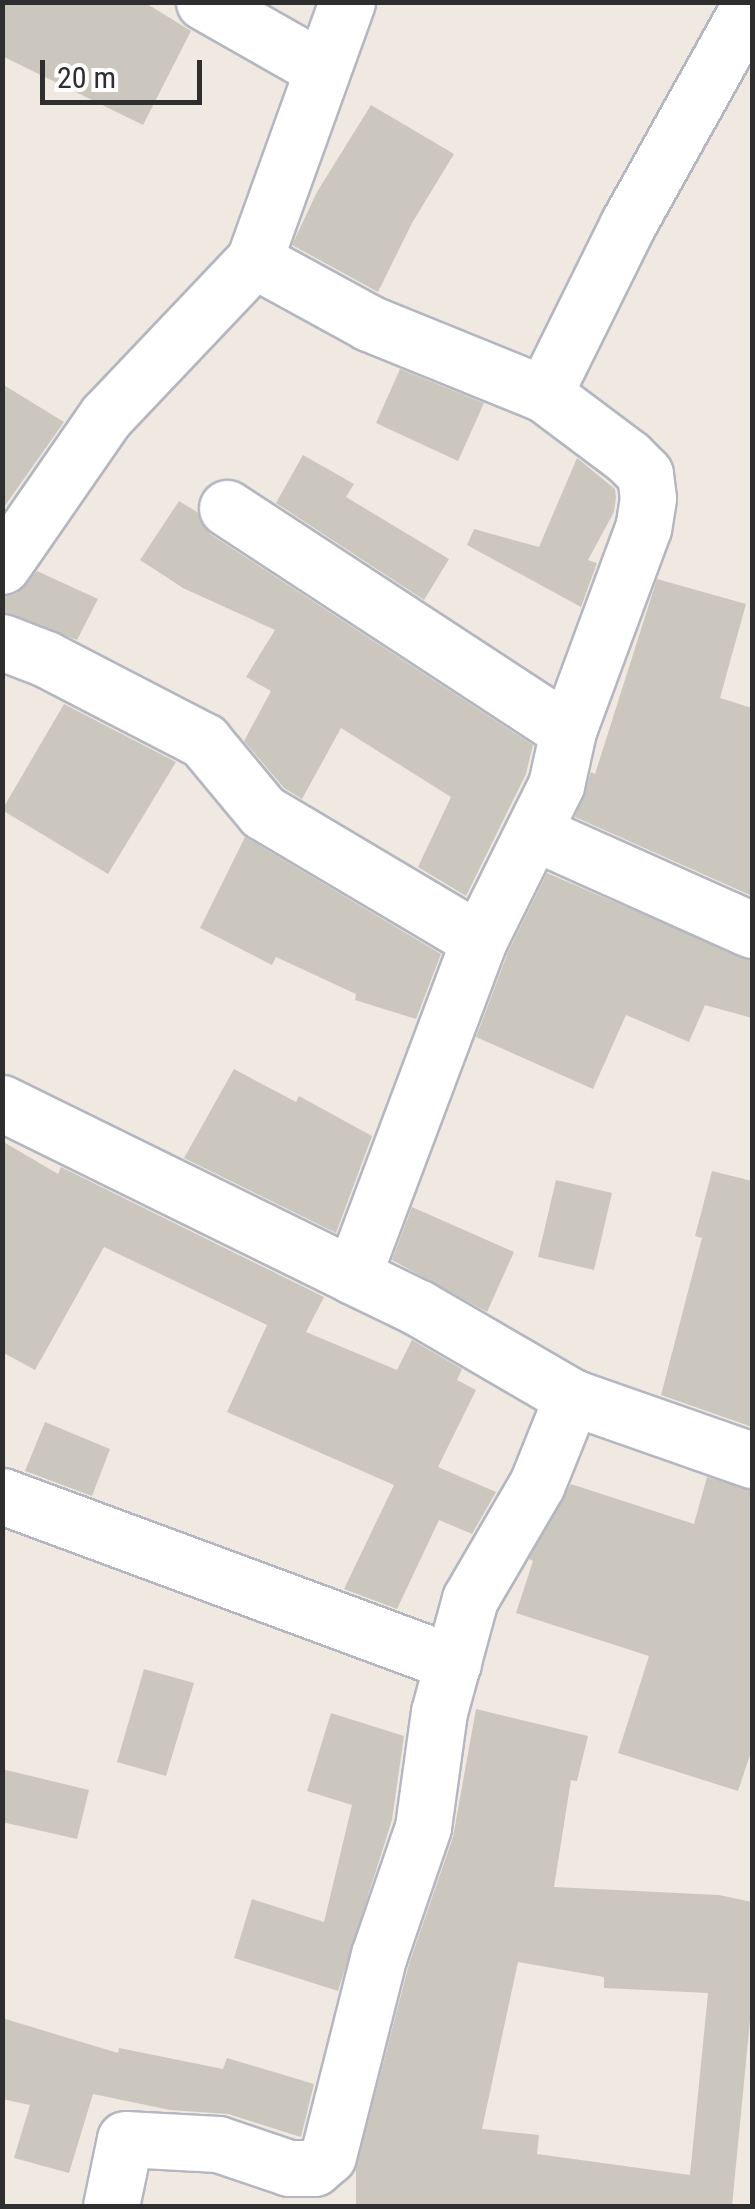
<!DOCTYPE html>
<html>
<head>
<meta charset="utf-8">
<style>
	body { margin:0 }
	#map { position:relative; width:755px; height:2209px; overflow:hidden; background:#efe9e1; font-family:"Roboto Condensed",sans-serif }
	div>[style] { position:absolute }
	.building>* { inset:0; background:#cbc7bf }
	.roads { filter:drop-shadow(2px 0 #b4b7c1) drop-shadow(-2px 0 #b4b7c1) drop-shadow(0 2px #b4b7c1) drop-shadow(0 -2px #b4b7c1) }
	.minor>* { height:55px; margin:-27.5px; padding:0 27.5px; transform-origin:27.5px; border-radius:27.5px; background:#fff }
	.tertiary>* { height:55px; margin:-27.5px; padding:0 27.5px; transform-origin:27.5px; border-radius:27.5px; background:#fff }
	span { translate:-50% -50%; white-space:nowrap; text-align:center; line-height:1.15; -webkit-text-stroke:8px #fff; paint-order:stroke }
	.frame { position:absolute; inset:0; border:5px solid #2e2e2e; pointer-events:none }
	.scale { position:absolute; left:40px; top:60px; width:162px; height:45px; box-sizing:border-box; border:5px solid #2e2e2e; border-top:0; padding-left:12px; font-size:30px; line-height:35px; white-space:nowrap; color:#2e2e2e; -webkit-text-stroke:8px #fff; paint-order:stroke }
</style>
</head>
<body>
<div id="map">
	<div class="building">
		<i style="clip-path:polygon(2px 2px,144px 2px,191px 31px,143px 125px,2px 56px)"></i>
		<i style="clip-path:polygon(371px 105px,454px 154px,412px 223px,378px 292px,292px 245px,317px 192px)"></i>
		<i style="clip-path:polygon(400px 369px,484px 403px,458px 461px,376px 423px)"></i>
		<i style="clip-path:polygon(2px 384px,64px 422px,2px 510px)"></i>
		<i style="clip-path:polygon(303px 455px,354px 484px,346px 497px,449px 559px,424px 600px,276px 503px)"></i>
		<i style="clip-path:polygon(577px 458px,615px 489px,616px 497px,614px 512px,588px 560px,597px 563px,581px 607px,467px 545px,474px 529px,539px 547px)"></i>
		<i style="clip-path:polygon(179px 501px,197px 512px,210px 534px,533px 745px,526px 774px,466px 896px,418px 867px,451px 797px,341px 728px,302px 799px,284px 788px,244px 741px,271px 691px,246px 677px,275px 630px,183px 588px,140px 560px)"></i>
		<i style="clip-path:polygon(37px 571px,98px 599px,77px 640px,2px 612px,2px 597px,16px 594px)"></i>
		<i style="clip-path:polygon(657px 579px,746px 604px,720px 698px,752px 708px,752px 896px,575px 817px,591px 772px,595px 774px)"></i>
		<i style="clip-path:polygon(64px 704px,176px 762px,108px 874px,2px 810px)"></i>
		<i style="clip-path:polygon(245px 837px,441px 954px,416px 1019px,355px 1000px,356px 994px,276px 957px,272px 965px,200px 928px)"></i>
		<i style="clip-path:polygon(547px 873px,752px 961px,752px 1018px,705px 1005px,689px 1042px,626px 1015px,593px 1089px,476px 1037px,508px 952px)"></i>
		<i style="clip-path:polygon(234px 1069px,296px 1102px,299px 1096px,372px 1136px,336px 1233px,184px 1158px)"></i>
		<i style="clip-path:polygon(2px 1141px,58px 1174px,61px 1167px,324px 1297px,306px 1332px,397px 1370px,412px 1340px,462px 1369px,457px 1380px,476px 1390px,438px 1467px,496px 1492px,472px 1534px,439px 1520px,397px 1609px,344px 1589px,394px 1485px,227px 1412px,267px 1325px,104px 1247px,35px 1370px,2px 1352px)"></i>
		<i style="clip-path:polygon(712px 1171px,752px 1181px,752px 1427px,661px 1395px,702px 1238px,695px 1236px)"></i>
		<i style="clip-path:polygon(556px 1180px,612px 1193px,594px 1270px,538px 1257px)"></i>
		<i style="clip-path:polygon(412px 1207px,514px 1252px,487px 1312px,392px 1260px)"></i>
		<i style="clip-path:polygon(45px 1422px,110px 1449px,92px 1496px,25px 1471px)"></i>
		<i style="clip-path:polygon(707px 1477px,752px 1490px,752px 1749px,738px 1791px,618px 1753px,649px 1656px,516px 1613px,533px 1561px,529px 1559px,571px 1484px,694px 1524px)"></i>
		<i style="clip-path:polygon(144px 1669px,194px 1683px,166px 1776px,117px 1762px)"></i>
		<i style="clip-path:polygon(evenodd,476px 1709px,588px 1736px,577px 1781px,571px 1780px,554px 1887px,719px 1895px,752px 1902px,752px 2000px,732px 2206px,356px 2206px,356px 2168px,409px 1964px,453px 1837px,476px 1709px,518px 1962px,604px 1977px,604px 1988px,708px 1993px,690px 2175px,537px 2154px,539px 2135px,482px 2129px,518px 1962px)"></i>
		<i style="clip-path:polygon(331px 1713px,404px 1736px,392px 1820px,338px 1991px,234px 1958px,252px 1899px,324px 1922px,352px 1805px,307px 1791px)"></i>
		<i style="clip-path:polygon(2px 1769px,89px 1790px,77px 1839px,2px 1822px)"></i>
		<i style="clip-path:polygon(2px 2018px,118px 2053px,119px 2048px,223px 2069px,227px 2058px,314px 2084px,301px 2137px,228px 2114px,170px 2110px,93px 2094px,69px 2173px,14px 2158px,30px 2105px,2px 2099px)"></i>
	</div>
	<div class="roads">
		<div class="minor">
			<i style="left:204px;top:2px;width:133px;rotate:29.6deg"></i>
			<i style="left:544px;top:394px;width:190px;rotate:-63.7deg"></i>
			<i style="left:628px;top:224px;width:248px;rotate:-60.9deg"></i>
			<i style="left:227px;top:508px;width:407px;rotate:33.2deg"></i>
			<i style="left:2px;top:566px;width:183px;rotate:-55.3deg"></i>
			<i style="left:106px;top:416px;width:215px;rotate:-46.5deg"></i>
			<i style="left:2px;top:642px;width:47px;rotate:21.1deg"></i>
			<i style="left:46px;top:659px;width:178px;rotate:27.4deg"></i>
			<i style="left:204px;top:741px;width:92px;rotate:50.3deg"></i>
			<i style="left:263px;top:812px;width:251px;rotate:30.7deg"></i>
			<i style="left:533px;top:832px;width:240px;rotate:24.1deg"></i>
			<i style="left:2px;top:1103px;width:391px;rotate:26.2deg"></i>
			<i style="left:2px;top:1496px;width:481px;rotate:20.3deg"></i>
			<i style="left:111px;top:2206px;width:68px;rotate:-78.2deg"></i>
			<i style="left:125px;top:2139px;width:93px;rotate:3.1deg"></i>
			<i style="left:218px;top:2144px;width:75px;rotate:18.7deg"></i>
			<i style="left:289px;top:2168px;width:25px"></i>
			<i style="left:314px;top:2168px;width:18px;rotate:-41deg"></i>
			<i style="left:328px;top:2156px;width:207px;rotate:-75.8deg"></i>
			<i style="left:379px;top:1955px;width:135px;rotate:-71deg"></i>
			<i style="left:423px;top:1827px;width:116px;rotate:-82.1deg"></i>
			<i style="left:439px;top:1712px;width:117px;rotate:-74.7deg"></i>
			<i style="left:470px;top:1599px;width:133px;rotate:-59.8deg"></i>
			<i style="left:537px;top:1484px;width:94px;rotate:-68.1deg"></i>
		</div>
		<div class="tertiary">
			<i style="left:347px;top:2px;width:274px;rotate:109.8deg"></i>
			<i style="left:254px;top:260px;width:131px;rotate:28.7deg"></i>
			<i style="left:369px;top:323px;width:189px;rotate:22.1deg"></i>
			<i style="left:544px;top:394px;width:105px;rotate:36.9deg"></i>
			<i style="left:628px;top:457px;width:24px;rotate:45deg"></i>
			<i style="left:645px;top:474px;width:24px;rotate:83deg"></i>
			<i style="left:648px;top:498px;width:30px;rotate:99deg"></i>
			<i style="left:643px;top:528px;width:216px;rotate:110.3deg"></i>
			<i style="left:568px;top:731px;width:55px;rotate:102.5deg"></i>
			<i style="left:556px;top:785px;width:173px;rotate:116.4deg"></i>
			<i style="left:479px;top:940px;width:359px;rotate:110.6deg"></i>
			<i style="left:353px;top:1276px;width:73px;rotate:25.9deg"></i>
			<i style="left:419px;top:1308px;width:177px;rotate:30.2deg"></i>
			<i style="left:572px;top:1397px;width:191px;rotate:19.3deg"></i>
		</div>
	</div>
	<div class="frame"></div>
	<div class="scale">20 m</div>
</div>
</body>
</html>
